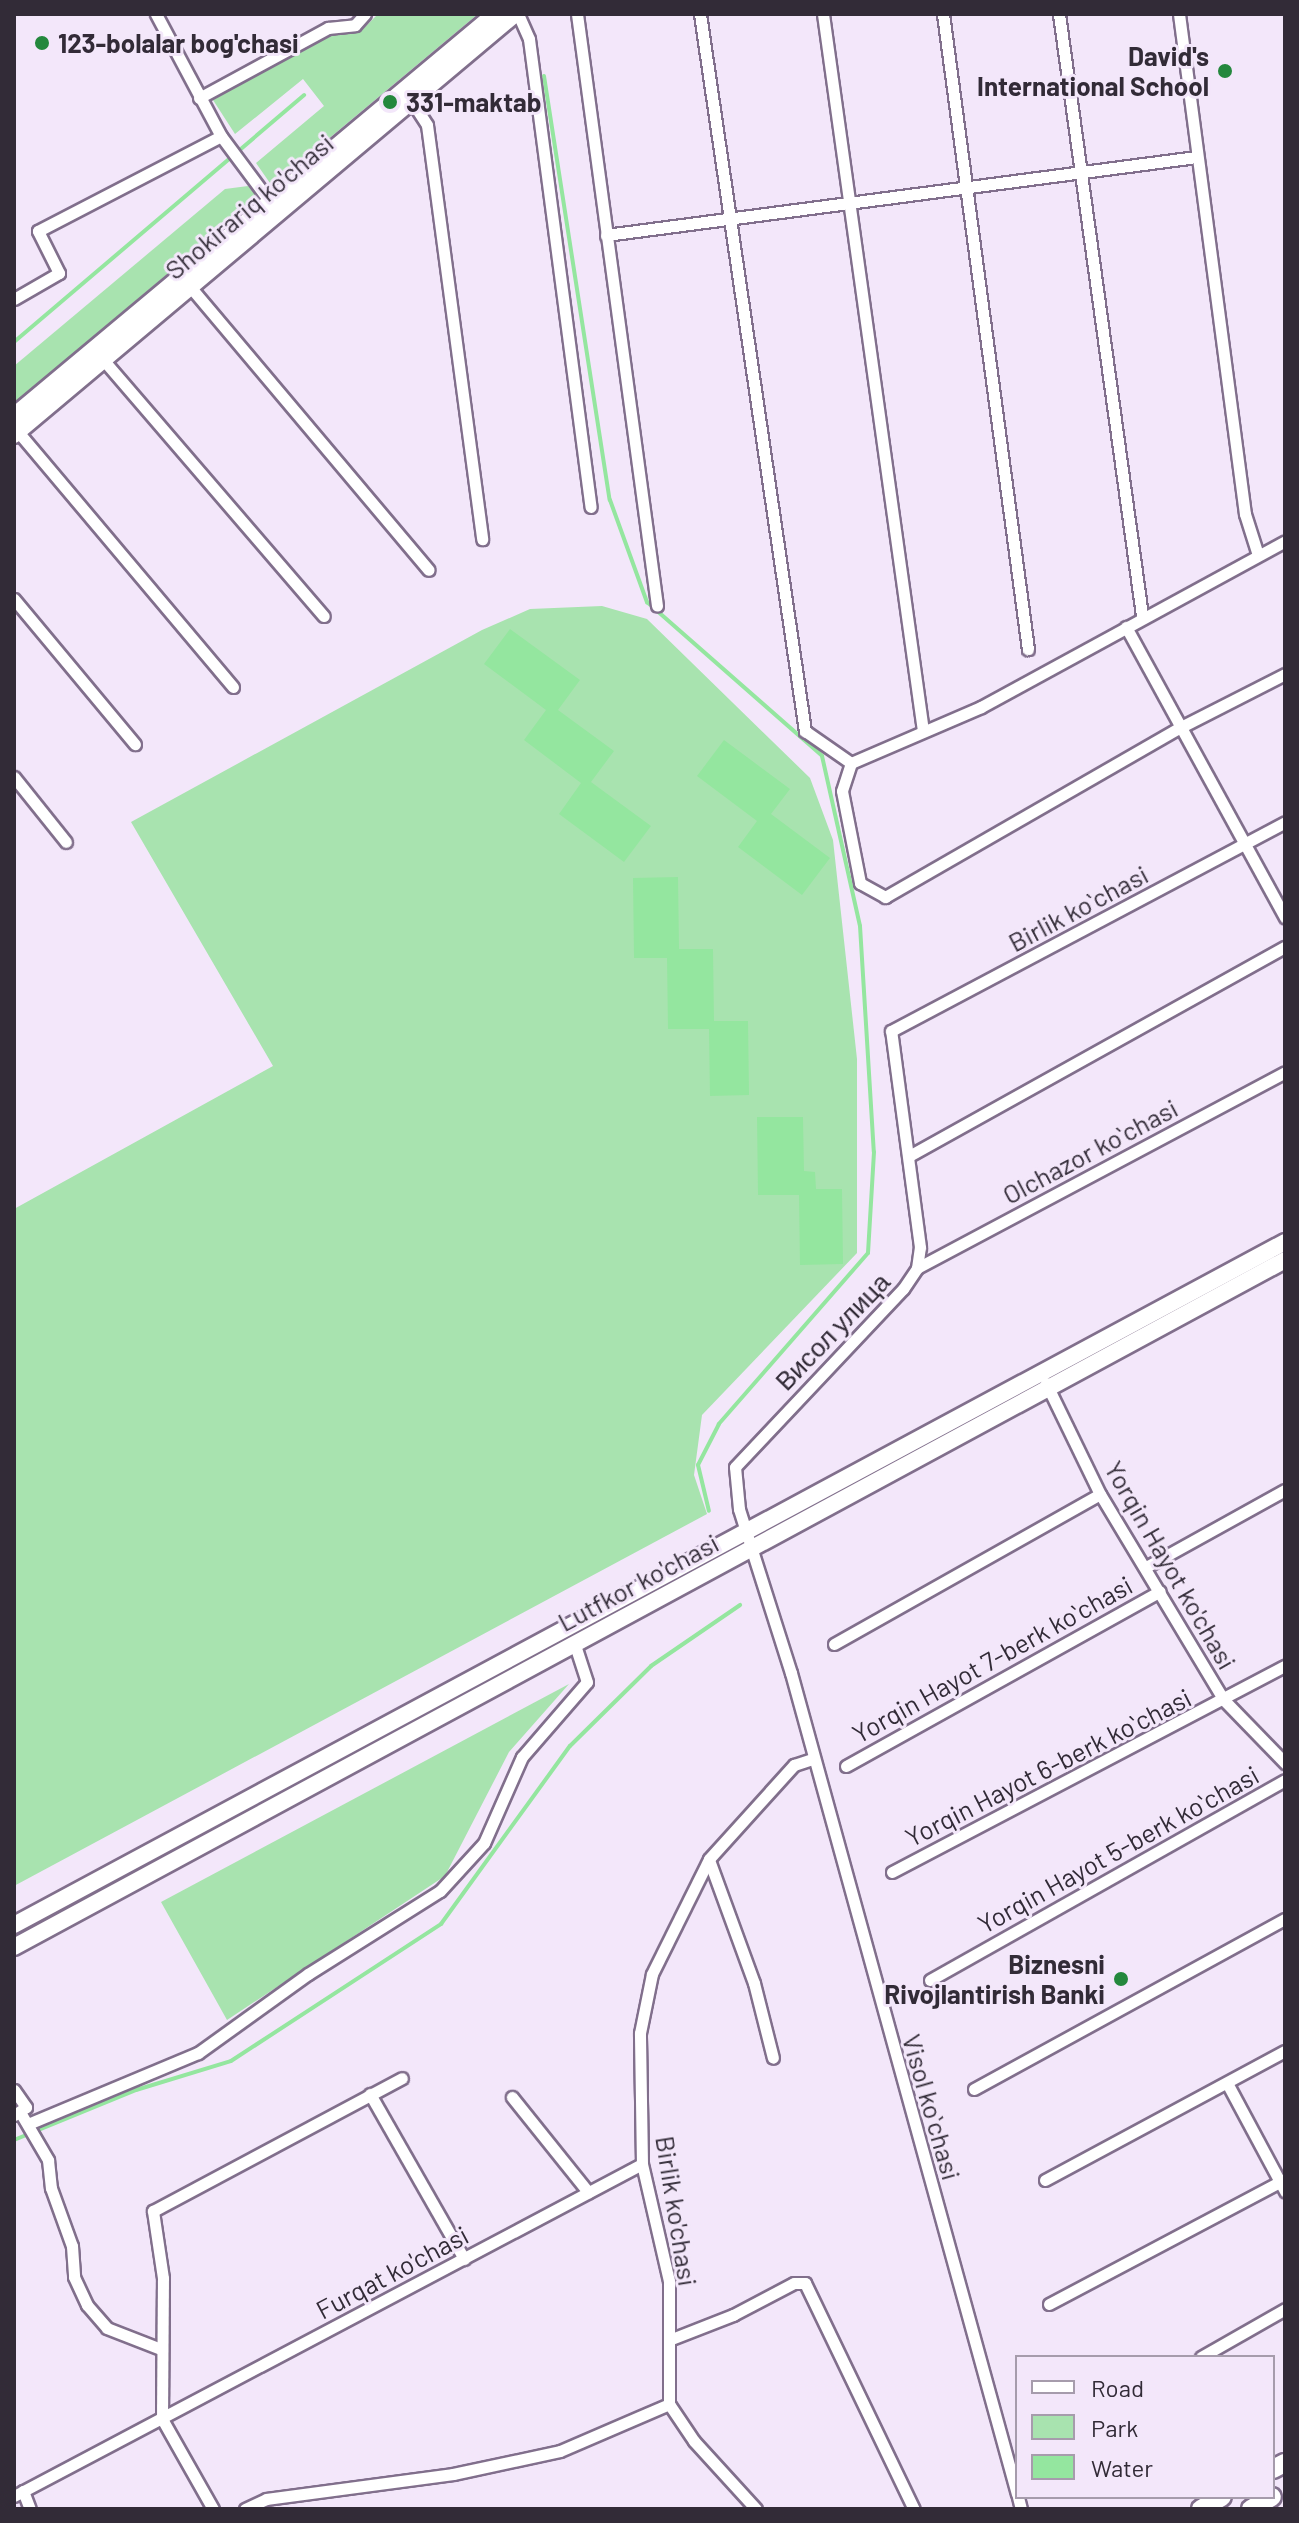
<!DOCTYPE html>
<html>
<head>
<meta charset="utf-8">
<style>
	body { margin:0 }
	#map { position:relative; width:1299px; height:2523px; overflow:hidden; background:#f3e7fa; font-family:Barlow,sans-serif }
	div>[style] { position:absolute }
	.green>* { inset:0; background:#a8e3af }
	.water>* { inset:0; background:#94e69f }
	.stream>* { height:4px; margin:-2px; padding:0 2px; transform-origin:2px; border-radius:2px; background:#94e69f }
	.roads { filter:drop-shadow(2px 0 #816f8c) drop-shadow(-2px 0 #816f8c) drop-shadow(0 2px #816f8c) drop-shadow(0 -2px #816f8c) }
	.street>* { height:11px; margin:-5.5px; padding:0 5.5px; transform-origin:5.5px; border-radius:5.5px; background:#fff }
	.secondary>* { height:16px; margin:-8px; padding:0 8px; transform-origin:8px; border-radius:8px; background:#fff }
	.primary>* { height:18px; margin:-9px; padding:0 9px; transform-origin:9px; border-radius:9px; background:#fff }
	.dots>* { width:22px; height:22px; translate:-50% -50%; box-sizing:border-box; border:4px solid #f3e7fa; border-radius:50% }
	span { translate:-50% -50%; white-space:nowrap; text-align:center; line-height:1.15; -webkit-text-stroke:6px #f3e7fa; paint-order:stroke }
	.poi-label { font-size:26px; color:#322b37; font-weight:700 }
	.left { translate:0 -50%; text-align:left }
	.right { translate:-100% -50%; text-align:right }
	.street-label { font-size:26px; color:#322b37 }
	.frame { position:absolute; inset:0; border:16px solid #322b37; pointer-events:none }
	.legend { position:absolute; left:1015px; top:2355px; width:260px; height:144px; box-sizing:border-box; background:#f3e7fa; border:2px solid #a69cac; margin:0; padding:10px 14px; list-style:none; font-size:24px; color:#322b37 }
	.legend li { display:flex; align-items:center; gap:16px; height:40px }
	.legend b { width:40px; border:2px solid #a69cac }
</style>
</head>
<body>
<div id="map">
	<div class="green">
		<i style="clip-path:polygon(378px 14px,478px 14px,272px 186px,256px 163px,324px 106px,303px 79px,235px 134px,213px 100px,325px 36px,362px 30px)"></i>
		<i style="clip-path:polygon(248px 186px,258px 198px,14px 403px,14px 366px,225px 189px)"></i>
		<i style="clip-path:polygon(602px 606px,647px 619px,810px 778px,833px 840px,857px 1059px,857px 1253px,702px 1415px,694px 1475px,707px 1514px,14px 1886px,14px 1209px,273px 1066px,131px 822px,482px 630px,530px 609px)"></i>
		<i style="clip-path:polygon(569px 1684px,509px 1752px,445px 1876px,227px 2020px,161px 1902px)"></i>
	</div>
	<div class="water">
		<i style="clip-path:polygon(510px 629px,580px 680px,558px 710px,614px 751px,591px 782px,651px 826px,624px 862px,559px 814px,581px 783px,524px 740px,546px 710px,484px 664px)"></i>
		<i style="clip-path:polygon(724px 740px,790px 789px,771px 814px,830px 858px,802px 895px,738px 847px,757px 821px,697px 776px)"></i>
		<i style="clip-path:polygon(678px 877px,679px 949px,713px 949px,714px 1021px,748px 1021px,749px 1095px,710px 1096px,709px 1029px,668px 1029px,667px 958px,634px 958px,633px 878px)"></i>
		<i style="clip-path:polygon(757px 1117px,803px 1117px,804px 1171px,815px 1172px,816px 1189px,842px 1189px,843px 1264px,800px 1265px,799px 1195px,758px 1195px)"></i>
	</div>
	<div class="stream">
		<i style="left:544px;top:76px;width:429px;rotate:81.2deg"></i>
		<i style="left:610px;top:500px;width:109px;rotate:70.1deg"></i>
		<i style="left:647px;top:602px;width:233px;rotate:41.3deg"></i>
		<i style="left:822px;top:756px;width:174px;rotate:77.4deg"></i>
		<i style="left:860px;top:926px;width:226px;rotate:86.5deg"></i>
		<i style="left:874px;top:1152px;width:101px;rotate:93.4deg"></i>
		<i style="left:868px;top:1253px;width:227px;rotate:131.1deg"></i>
		<i style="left:719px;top:1424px;width:46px;rotate:117.1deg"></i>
		<i style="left:698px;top:1465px;width:47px;rotate:76.6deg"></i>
		<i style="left:14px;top:342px;width:381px;rotate:-40.4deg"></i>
		<i style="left:14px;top:2140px;width:132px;rotate:-22.3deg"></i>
		<i style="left:136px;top:2090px;width:99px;rotate:-17deg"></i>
		<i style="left:231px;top:2061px;width:251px;rotate:-33.1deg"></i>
		<i style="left:441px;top:1924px;width:220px;rotate:-54.1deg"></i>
		<i style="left:570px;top:1746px;width:114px;rotate:-44.6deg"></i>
		<i style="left:651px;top:1666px;width:108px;rotate:-34.4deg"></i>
	</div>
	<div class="roads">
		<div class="street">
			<i style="left:156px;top:14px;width:138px;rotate:62deg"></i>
			<i style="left:221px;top:136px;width:82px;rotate:53.4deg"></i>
			<i style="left:518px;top:14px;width:27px;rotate:66deg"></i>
			<i style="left:529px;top:39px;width:472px;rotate:82.5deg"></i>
			<i style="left:577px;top:14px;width:597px;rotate:82.3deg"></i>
			<i style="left:700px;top:14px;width:725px;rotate:81.67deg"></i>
			<i style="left:805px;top:731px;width:56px;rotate:34.8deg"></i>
			<i style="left:851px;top:763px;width:142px;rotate:-23.3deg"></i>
			<i style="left:981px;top:707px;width:346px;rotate:-28.6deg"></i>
			<i style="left:823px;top:14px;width:724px;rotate:82.06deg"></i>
			<i style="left:943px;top:14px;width:641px;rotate:82.38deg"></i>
			<i style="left:1059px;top:14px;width:607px;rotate:82.14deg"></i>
			<i style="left:1179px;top:14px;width:504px;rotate:82.48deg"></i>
			<i style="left:1245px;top:514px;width:43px;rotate:72.4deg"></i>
			<i style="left:409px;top:97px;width:33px;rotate:57deg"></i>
			<i style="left:427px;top:125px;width:418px;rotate:82.4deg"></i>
			<i style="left:199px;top:98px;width:147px;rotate:-28.5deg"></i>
			<i style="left:328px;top:28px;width:27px;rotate:-6deg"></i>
			<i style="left:355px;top:25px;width:15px;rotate:-48deg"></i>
			<i style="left:606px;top:235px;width:595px;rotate:-7.53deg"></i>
			<i style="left:187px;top:283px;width:375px;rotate:49.9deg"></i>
			<i style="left:14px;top:299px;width:52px;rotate:-30deg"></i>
			<i style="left:59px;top:273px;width:47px;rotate:-116.6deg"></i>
			<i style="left:38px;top:231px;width:206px;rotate:-27.4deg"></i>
			<i style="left:100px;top:356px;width:343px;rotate:49.3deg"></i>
			<i style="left:14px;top:427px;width:340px;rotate:49.9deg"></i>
			<i style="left:14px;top:599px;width:189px;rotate:50.2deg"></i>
			<i style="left:1126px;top:627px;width:331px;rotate:61.3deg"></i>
			<i style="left:851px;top:763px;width:29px;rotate:108deg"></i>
			<i style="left:842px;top:791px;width:94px;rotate:78.9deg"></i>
			<i style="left:860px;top:883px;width:29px;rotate:29deg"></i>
			<i style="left:885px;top:897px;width:341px;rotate:-29.9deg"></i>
			<i style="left:1181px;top:727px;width:117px;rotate:-27deg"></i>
			<i style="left:14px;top:777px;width:83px;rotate:51.3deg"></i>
			<i style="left:909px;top:1156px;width:430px;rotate:-29.1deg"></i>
			<i style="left:917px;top:1268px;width:417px;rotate:-28deg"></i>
			<i style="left:1046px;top:1383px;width:123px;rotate:64.1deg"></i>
			<i style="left:1100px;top:1494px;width:240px;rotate:59deg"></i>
			<i style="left:1224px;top:1700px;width:88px;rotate:45.9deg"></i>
			<i style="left:1146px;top:1567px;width:159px;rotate:-29deg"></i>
			<i style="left:834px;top:1644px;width:305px;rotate:-29.4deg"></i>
			<i style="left:846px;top:1766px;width:359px;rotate:-29.1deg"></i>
			<i style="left:709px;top:1860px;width:131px;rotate:69.9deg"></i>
			<i style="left:754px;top:1983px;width:77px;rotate:75.8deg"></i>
			<i style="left:892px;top:1872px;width:444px;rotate:-27.7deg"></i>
			<i style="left:930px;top:1980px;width:407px;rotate:-29.4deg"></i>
			<i style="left:1227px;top:2083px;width:123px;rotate:61.8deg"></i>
			<i style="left:974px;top:2089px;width:354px;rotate:-28.7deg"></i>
			<i style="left:14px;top:2090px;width:21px;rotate:55deg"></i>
			<i style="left:26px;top:2107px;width:14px;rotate:146deg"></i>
			<i style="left:370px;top:2094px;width:190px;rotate:60.3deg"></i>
			<i style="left:512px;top:2097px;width:122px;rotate:51.3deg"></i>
			<i style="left:20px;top:2112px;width:56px;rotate:59.7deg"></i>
			<i style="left:48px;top:2160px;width:28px;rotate:84deg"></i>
			<i style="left:51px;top:2188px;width:62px;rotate:70.1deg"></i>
			<i style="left:72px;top:2246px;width:31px;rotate:86deg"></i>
			<i style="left:74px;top:2277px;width:31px;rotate:65deg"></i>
			<i style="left:87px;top:2305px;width:30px;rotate:49deg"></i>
			<i style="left:107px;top:2328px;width:58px;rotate:21.3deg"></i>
			<i style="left:28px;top:2124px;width:184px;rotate:-22.7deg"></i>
			<i style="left:198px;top:2053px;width:135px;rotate:-35.7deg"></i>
			<i style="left:308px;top:1974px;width:156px;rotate:-32.2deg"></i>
			<i style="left:440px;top:1891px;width:65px;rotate:-47.5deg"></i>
			<i style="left:484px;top:1843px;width:94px;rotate:-66.2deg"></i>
			<i style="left:522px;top:1757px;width:99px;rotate:-49.1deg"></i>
			<i style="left:587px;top:1682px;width:40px;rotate:-108deg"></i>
			<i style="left:1045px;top:2180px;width:272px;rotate:-28.3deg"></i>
			<i style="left:1049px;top:2304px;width:267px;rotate:-27.9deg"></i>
			<i style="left:669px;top:2340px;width:69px;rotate:-21.3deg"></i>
			<i style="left:733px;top:2315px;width:69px;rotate:-27.7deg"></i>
			<i style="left:794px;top:2283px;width:11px"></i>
			<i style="left:805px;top:2283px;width:251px;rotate:64.3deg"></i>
			<i style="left:1201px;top:2357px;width:97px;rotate:-29.7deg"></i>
			<i style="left:23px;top:2491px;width:19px;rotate:69deg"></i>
			<i style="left:1017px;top:2494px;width:852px;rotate:-105.39deg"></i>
			<i style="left:791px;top:1673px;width:172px;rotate:-107.6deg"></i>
			<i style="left:739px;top:1509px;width:42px;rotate:-95.4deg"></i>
			<i style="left:735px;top:1467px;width:245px;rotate:-46.7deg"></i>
			<i style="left:903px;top:1289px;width:25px;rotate:-56deg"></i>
			<i style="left:917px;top:1268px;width:21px;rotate:-82deg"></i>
			<i style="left:920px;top:1247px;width:218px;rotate:-97.6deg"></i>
			<i style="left:891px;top:1031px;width:446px;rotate:-27.9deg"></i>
			<i style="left:14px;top:2496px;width:710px;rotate:-27.86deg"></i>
			<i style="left:1018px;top:2497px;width:12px;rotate:76deg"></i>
			<i style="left:213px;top:2509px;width:103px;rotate:-119.5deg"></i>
			<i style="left:162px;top:2419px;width:141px;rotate:-89.6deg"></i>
			<i style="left:163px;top:2278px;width:68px;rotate:-98.5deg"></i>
			<i style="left:153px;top:2211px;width:282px;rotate:-28.1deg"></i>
			<i style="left:245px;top:2509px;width:23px;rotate:-25deg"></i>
			<i style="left:266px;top:2499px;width:189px;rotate:-7.6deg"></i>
			<i style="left:453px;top:2474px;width:109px;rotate:-12.1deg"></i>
			<i style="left:560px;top:2451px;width:119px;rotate:-23.3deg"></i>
			<i style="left:756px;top:2509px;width:92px;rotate:-132.4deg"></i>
			<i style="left:694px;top:2441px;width:45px;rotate:-124deg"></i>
			<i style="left:669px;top:2404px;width:123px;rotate:-90deg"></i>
			<i style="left:669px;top:2281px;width:120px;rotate:-103deg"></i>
			<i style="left:642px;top:2164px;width:131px;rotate:-90.9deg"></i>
			<i style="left:640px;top:2033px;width:60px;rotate:-78.5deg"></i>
			<i style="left:652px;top:1974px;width:128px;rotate:-63.6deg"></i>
			<i style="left:709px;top:1859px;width:127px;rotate:-47.9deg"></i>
			<i style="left:794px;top:1765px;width:20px;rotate:-18deg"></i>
		</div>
		<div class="secondary">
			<i style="left:14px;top:416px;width:627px;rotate:-39.89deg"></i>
			<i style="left:14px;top:435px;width:654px;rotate:-40.04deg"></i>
			<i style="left:14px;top:1925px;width:1443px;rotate:-28.25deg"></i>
			<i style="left:14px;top:1947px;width:1445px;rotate:-28.39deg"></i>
		</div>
		<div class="primary">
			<i style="left:1273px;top:2469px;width:13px;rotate:-27deg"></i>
			<i style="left:1201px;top:2509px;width:24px;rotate:-30deg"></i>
			<i style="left:1251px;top:2509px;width:24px;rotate:-30deg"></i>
		</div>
	</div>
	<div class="dots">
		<i style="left:42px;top:43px;background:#24883d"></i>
		<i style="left:1225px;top:71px;background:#24883d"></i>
		<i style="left:390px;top:102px;background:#24883d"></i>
		<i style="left:1121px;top:1979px;background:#24883d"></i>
	</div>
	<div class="poi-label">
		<span class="left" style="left:58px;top:43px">123-bolalar bog'chasi</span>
		<span class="right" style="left:1209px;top:71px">David's<br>International School</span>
		<span class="left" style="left:406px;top:102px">331-maktab</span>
		<span class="right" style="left:1105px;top:1979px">Biznesni<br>Rivojlantirish Banki</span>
	</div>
	<div class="street-label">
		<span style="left:249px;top:206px;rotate:-40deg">Shokirariq ko'chasi</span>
		<span style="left:1078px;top:908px;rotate:-28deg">Birlik koʻchasi</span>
		<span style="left:1090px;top:1151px;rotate:-28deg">Olchazor koʻchasi</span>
		<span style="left:832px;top:1331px;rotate:-46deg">Висол улица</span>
		<span style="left:1171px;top:1565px;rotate:60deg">Yorqin Hayot ko'chasi</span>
		<span style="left:638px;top:1582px;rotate:-28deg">Lutfkor ko'chasi</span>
		<span style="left:992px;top:1659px;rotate:-29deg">Yorqin Hayot 7-berk koʻchasi</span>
		<span style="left:1048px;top:1767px;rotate:-27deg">Yorqin Hayot 6-berk koʻchasi</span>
		<span style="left:1118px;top:1849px;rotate:-29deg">Yorqin Hayot 5-berk koʻchasi</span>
		<span style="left:932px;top:2107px;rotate:74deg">Visol koʻchasi</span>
		<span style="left:677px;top:2211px;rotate:81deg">Birlik ko'chasi</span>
		<span style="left:392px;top:2272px;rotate:-28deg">Furqat ko'chasi</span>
	</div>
	<div class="frame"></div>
	<ul class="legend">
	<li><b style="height:10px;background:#fff"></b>Road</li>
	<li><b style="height:22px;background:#a8e3af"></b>Park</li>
	<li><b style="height:22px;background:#94e69f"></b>Water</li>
	</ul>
</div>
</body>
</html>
